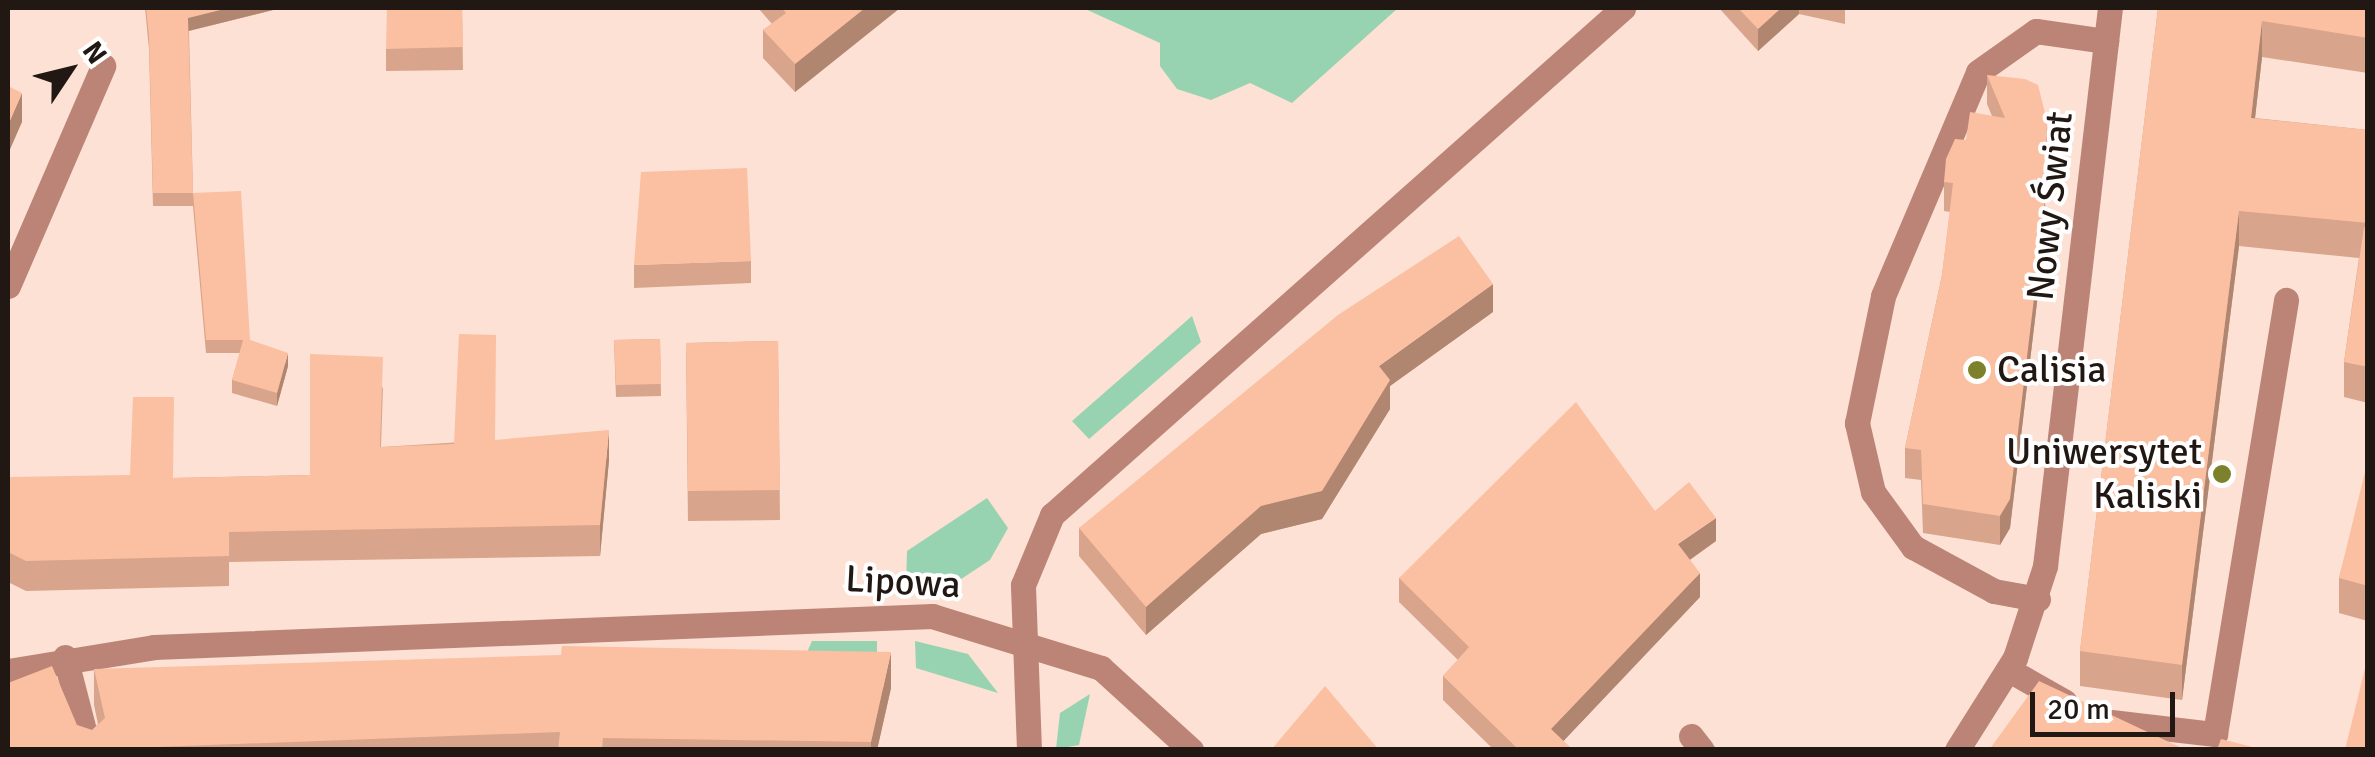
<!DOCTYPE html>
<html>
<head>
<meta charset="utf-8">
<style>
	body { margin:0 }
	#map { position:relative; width:2375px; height:757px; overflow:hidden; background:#fce1d4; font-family:Signika,sans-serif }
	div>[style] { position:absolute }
	.green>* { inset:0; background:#97d3b1 }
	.service>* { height:25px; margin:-12.5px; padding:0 12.5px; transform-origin:12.5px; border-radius:12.5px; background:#bb8477 }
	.minor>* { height:25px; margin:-12.5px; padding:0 12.5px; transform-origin:12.5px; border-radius:12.5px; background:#bb8477 }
	.tertiary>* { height:25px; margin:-12.5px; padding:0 12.5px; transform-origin:12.5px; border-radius:12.5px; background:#bb8477 }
	.wall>* { inset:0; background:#d8a48b }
	.shaded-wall>* { inset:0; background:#b08671 }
	.building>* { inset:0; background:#fbbfa2 }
	.dots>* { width:28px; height:28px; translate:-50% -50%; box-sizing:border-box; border:5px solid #fff; border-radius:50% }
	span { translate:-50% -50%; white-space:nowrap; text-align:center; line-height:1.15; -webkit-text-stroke:8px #fff; paint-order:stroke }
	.street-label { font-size:38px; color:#211814 }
	.poi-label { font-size:38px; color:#211814 }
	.left { translate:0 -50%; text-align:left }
	.right { translate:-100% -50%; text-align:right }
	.frame { position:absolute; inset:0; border:10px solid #211814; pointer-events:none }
	.north { position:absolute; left:20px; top:20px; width:100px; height:100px; -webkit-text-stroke:8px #fff; paint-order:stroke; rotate:55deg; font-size:28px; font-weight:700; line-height:40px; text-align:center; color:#211814 }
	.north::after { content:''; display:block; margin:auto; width:35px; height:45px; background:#211814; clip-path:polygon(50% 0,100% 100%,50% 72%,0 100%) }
	.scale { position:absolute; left:2030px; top:692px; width:145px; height:45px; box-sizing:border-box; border:5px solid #211814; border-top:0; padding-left:12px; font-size:30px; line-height:35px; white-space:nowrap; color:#211814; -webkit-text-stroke:8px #fff; paint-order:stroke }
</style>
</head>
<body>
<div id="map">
	<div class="green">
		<i style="clip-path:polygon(1083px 8px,1398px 8px,1292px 103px,1250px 83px,1211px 100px,1177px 89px,1160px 66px,1160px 43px)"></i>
		<i style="clip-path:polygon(1192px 316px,1201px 342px,1089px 439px,1072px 421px)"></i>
		<i style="clip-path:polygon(987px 498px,1008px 528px,990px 560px,949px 587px,906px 588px,907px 551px)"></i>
		<i style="clip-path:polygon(812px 641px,877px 641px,877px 659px,804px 659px)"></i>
		<i style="clip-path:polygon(915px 641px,968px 654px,998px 693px,916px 668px)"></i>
		<i style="clip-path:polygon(1090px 694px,1079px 745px,1056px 749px,1060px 713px)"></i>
	</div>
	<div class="service">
		<i style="left:8px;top:286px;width:240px;rotate:-66.6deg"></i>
		<i style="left:2038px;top:599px;width:45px;rotate:-169.7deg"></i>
		<i style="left:1994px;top:591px;width:92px;rotate:-151.5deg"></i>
		<i style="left:1913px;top:547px;width:68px;rotate:-126deg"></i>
		<i style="left:1873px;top:492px;width:71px;rotate:-103.1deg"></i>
		<i style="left:1857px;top:423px;width:130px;rotate:-78.4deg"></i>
		<i style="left:1883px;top:296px;width:243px;rotate:-67deg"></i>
		<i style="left:1978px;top:72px;width:71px;rotate:-35.3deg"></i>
		<i style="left:2036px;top:31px;width:71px;rotate:8.1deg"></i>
		<i style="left:65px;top:657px;width:96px;rotate:75.5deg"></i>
		<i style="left:2009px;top:670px;width:64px;rotate:29.7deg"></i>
		<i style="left:2111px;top:722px;width:105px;rotate:6.6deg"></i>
		<i style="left:2215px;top:734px;width:440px;rotate:-80.7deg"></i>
		<i style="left:1691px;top:736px;width:18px;rotate:52deg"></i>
	</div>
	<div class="minor">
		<i style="left:8px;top:671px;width:148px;rotate:-9.3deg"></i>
		<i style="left:154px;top:647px;width:779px;rotate:-2.28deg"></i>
		<i style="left:932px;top:616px;width:177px;rotate:17.1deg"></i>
		<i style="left:1101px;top:668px;width:122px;rotate:42.3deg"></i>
	</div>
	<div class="tertiary">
		<i style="left:1029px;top:750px;width:165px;rotate:-92.1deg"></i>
		<i style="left:1023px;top:585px;width:76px;rotate:-67.5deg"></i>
		<i style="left:1052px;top:515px;width:764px;rotate:-41.6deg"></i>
		<i style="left:1957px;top:750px;width:109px;rotate:-57.8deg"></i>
		<i style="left:2015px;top:658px;width:97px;rotate:-71.9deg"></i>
		<i style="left:2045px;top:566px;width:562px;rotate:-83.36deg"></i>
	</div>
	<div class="wall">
		<i style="clip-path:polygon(145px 8px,281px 8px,189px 31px,193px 193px,250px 340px,288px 366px,277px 406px,232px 393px,232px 380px,240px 353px,206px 353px,193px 206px,153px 206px,149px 49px)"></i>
		<i style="clip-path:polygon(462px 8px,463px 70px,386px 71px,386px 49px)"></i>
		<i style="clip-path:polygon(758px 8px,900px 8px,795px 92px,763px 58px,763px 30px,772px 24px)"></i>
		<i style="clip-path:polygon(1719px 8px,1845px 8px,1845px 24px,1799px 14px,1758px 51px)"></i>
		<i style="clip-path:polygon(2158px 8px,2368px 8px,2368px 73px,2262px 57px,2255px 118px,2368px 130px,2368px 403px,2344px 397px,2344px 362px,2359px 258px,2239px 246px,2182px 700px,2080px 686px,2080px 651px)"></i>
		<i style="clip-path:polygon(1987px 75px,2047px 151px,2044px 244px,2010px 528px,2000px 545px,1923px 533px,1921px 480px,1905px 478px,1905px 448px,1942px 275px,1950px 212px,1944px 211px,1944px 182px,1966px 140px,1992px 116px,1987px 104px)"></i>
		<i style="clip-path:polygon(751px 261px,751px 283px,634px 288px,634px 265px)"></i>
		<i style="clip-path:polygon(1493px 312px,1390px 386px,1390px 409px,1322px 519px,1261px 534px,1146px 635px,1079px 556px,1079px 528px)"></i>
		<i style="clip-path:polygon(660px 339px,661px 396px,616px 397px,614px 340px)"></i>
		<i style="clip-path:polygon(778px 341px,780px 520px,688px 521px,686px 343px)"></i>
		<i style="clip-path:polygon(383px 387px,381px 447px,495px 440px,609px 460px,600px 556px,229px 562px,229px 586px,26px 591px,8px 582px,8px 488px,173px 478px,310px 475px)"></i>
		<i style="clip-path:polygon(2368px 472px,2368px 621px,2339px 613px,2339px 578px)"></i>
		<i style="clip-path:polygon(1716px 541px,1690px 560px,1700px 597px,1563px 741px,1573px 750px,1494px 750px,1443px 700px,1443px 676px,1458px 660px,1399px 602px,1399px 578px)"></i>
		<i style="clip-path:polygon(94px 669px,891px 688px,877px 750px,8px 750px,77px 725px,92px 730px,98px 724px,94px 705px)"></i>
	</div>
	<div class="shaded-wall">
		<i style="clip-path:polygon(228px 8px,281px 8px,188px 31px,188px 18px)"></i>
		<i style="clip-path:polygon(865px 8px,900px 8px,795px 92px,795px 64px)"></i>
		<i style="clip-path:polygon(1781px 8px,1799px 8px,1799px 14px,1758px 51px,1758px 29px)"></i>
		<i style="clip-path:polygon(2262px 21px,2262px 57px,2251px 153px,2251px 118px)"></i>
		<i style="clip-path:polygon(22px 93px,22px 122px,8px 154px,8px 125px)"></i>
		<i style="clip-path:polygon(2047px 121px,2044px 244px,2010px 528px,2000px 545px,2000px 516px)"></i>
		<i style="clip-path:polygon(2239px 211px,2239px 246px,2182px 700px,2182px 665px)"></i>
		<i style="clip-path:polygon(1493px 284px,1493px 312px,1390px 386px,1390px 409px,1322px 519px,1261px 534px,1146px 635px,1146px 607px,1379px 366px)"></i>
		<i style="clip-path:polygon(288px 353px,288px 366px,277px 406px,277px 393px)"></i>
		<i style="clip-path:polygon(609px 430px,609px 460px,600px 556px,600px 525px)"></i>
		<i style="clip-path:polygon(1716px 518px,1716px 541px,1678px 568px,1678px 544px)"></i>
		<i style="clip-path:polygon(1700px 573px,1700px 597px,1555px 750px,1551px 729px)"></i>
		<i style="clip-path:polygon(891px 652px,891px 688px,877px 750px,871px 750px,871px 742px)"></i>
	</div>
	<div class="building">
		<i style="clip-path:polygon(146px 8px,228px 8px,188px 18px,193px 193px,241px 191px,250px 340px,288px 353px,277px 393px,232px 380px,243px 340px,206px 340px,193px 193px,153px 193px,149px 36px)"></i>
		<i style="clip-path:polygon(387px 8px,462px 8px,463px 47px,386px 49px)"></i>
		<i style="clip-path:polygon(782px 8px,865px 8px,795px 64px,763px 30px,786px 13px)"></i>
		<i style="clip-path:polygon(1738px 8px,1781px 8px,1758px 29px)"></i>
		<i style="clip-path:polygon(2158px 8px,2368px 8px,2368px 38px,2262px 21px,2251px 118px,2368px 130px,2368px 223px,2239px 211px,2182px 665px,2080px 651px)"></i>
		<i style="clip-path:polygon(1987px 75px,2025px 79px,2038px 85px,2047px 121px,2044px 215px,2010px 499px,2000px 516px,1923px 504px,1921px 450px,1905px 448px,1942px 275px,1953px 183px,1944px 182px,1946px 159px,1955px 139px,1966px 140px,1970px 112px,2005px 118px)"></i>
		<i style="clip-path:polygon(8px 86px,22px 93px,8px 125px)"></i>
		<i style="clip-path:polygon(747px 168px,751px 261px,634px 265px,641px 172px)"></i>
		<i style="clip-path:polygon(2364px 227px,2368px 228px,2368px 367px,2344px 362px)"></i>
		<i style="clip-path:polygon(1459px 236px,1493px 284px,1379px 366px,1390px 380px,1322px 491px,1261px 506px,1146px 607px,1079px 528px,1338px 315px)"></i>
		<i style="clip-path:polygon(459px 334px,496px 335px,495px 440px,609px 430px,600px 525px,229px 532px,229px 556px,26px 561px,8px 552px,8px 488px,10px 477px,130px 475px,133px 397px,174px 397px,173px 478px,310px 475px,310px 354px,383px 357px,380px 447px,454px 444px)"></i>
		<i style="clip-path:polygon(660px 339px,661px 384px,616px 385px,614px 340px)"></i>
		<i style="clip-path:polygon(778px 341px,780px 490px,688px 491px,686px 343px)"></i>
		<i style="clip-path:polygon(1576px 402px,1655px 511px,1689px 482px,1716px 518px,1678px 544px,1700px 573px,1551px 729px,1573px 750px,1519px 750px,1443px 676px,1469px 647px,1399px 578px)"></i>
		<i style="clip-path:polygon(2365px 472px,2368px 472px,2368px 586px,2339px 578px)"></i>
		<i style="clip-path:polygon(562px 646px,891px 652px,871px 742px,603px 738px,602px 750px,558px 750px,560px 732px,77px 750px,8px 750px,8px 683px,52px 666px,77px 725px,92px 730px,105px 718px,94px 669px,561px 655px)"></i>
		<i style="clip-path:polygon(2368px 656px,2368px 750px,2345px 750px)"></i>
		<i style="clip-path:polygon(2039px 681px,2186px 750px,1989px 750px)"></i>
		<i style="clip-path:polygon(1325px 686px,1379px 750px,1271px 750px)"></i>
		<i style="clip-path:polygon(2221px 739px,2264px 750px,2217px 750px)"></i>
	</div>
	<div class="dots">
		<i style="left:1977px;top:370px;background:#7e812b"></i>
		<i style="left:2222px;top:474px;background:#7e812b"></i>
	</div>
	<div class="street-label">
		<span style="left:2050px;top:206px;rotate:-84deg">Nowy Świat</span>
		<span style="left:903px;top:582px;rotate:3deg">Lipowa</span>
	</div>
	<div class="poi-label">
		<span class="left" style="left:1997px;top:370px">Calisia</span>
		<span class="right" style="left:2202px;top:474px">Uniwersytet<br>Kaliski</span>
	</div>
	<div class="frame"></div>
	<div class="north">N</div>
	<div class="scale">20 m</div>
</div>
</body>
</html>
